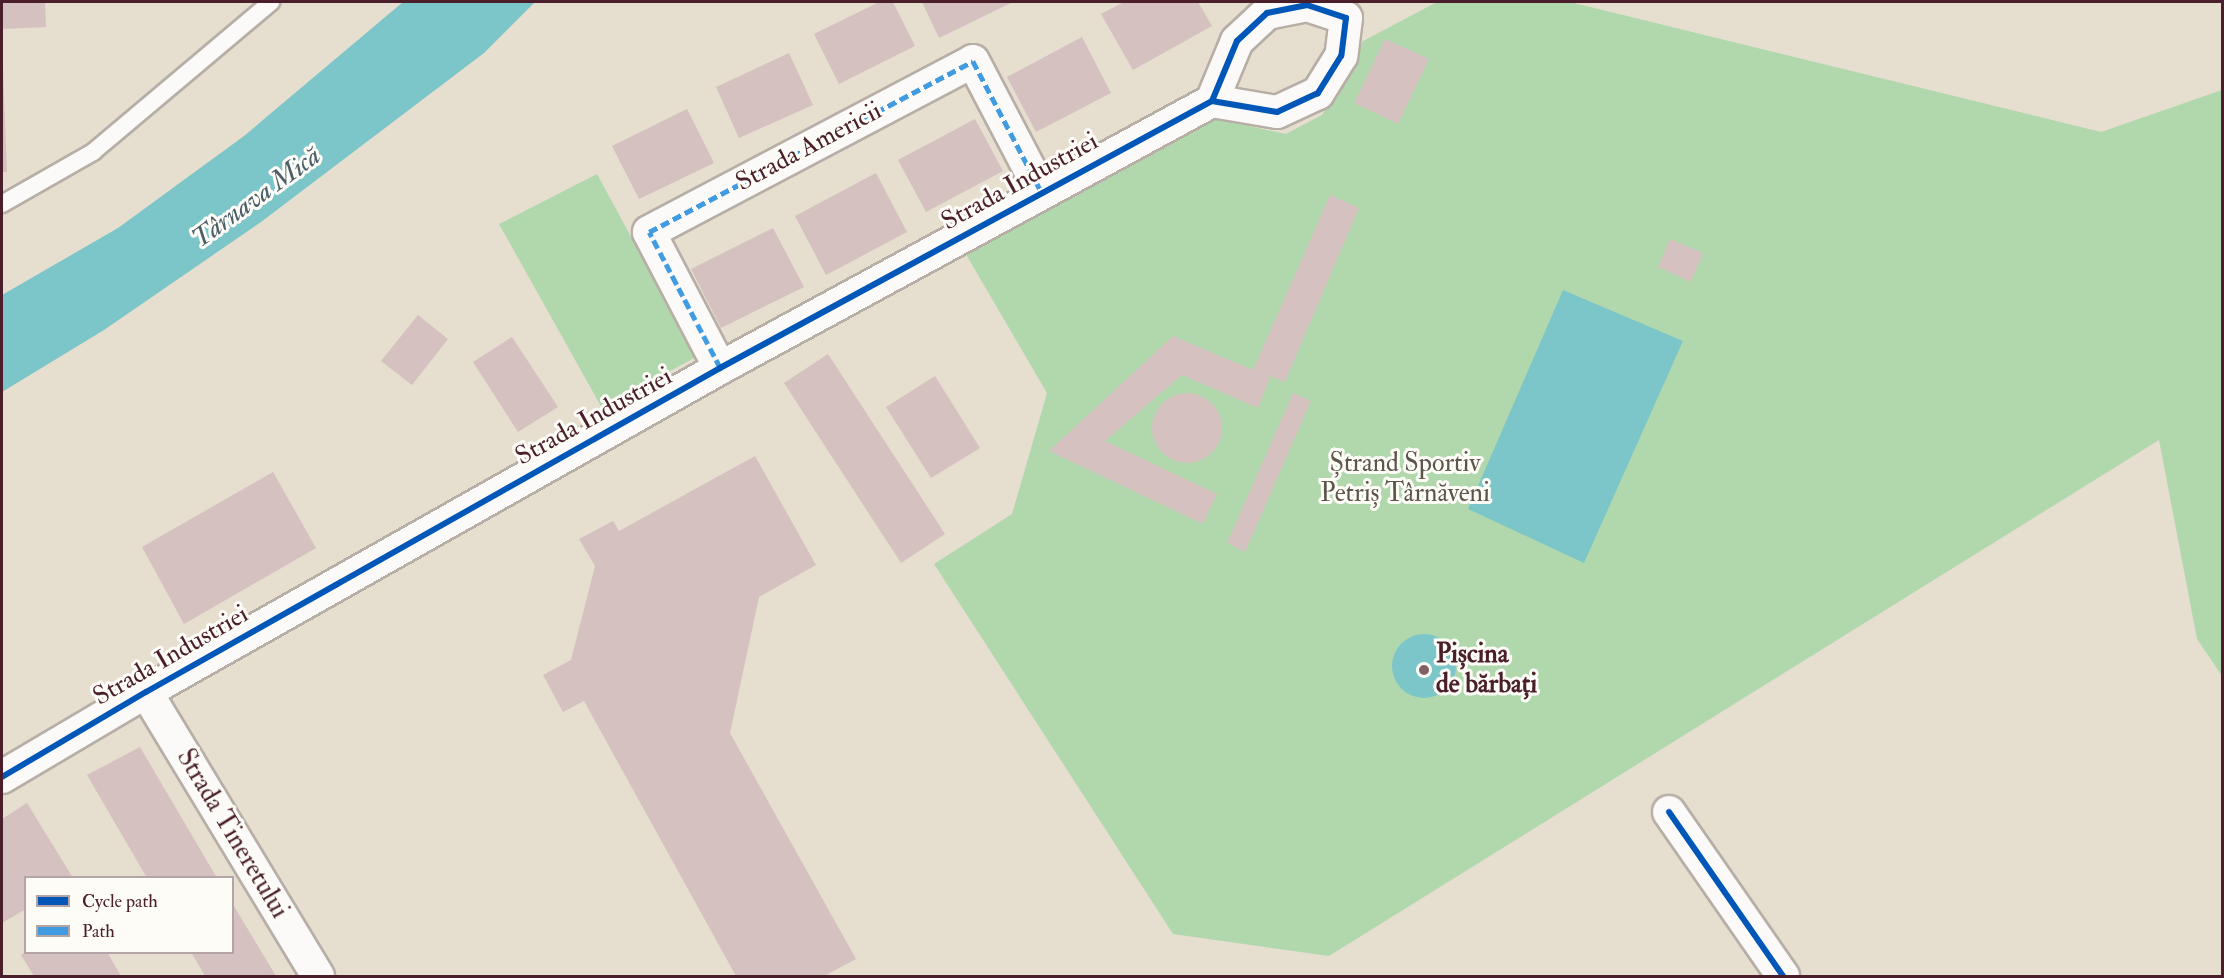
<!DOCTYPE html>
<html>
<head>
<meta charset="utf-8">
<style>
	body { margin:0 }
	#map { position:relative; width:2224px; height:978px; overflow:hidden; background:#e6decf; font-family:"IM FELL Double Pica",serif }
	div>[style] { position:absolute }
	.green>* { inset:0; background:#b1d8ad }
	.water>* { inset:0; background:#7cc6c9 }
	.round { border-radius:50% }
	.building>* { inset:0; background:#d4c1c0 }
	.roads { filter:drop-shadow(2px 0 #b7aea6) drop-shadow(-2px 0 #b7aea6) drop-shadow(0 2px #b7aea6) drop-shadow(0 -2px #b7aea6) }
	.service>* { height:16px; margin:-8px; padding:0 8px; transform-origin:8px; border-radius:8px; background:#fbfaf8 }
	.minor>* { height:32px; margin:-16px; padding:0 16px; transform-origin:16px; border-radius:16px; background:#fbfaf8 }
	.quiet>* { height:4.5px; margin-top:-2.25px; transform-origin:0; background:repeating-linear-gradient(90deg,#409be1 0 9px,transparent 0 13.5px) }
	.cycleway>* { height:6px; margin:-3px; padding:0 3px; transform-origin:3px; border-radius:3px; background:#0057b8 }
	.dots>* { width:16px; height:16px; translate:-50% -50%; box-sizing:border-box; border:3px solid #fdfcf7; border-radius:50% }
	span { translate:-50% -50%; white-space:nowrap; text-align:center; line-height:1.15; -webkit-text-stroke:6px #fdfcf7; paint-order:stroke }
	.street-label { font-size:26px; color:#4a1f2b }
	.park-label { font-size:26px; color:#5c554a }
	.poi-label { font-size:26px; color:#4a1f2b; font-weight:700 }
	.left { translate:0 -50%; text-align:left }
	.water-label { font-size:27px; color:#4c5e69; font-style:italic }
	.frame { position:absolute; inset:0; border:3px solid #4a1f2b; pointer-events:none }
	.legend { position:absolute; left:24px; top:876px; width:210px; height:78px; box-sizing:border-box; background:#fdfcf7; border:2px solid #b5a4a5; margin:0; padding:8px 10px; list-style:none; font-size:18px; color:#4a1f2b }
	.legend li { display:flex; align-items:center; gap:12px; height:30px }
	.legend b { width:30px; border:2px solid #b5a4a5 }
</style>
</head>
<body>
<div id="map">
	<div class="green">
		<i style="clip-path:polygon(1437px 2px,1570px 2px,2101px 132px,2222px 90px,2222px 676px,2197px 639px,2159px 440px,1329px 956px,1173px 934px,934px 564px,1012px 514px,1047px 393px,957px 239px,1190px 113px,1286px 134px,1322px 115px,1363px 41px)"></i>
		<i style="clip-path:polygon(597px 174px,696px 357px,602px 408px,499px 224px)"></i>
	</div>
	<div class="water">
		<i style="clip-path:polygon(403px 2px,535px 2px,484px 53px,261px 222px,104px 330px,2px 392px,2px 295px,118px 228px,244px 136px)"></i>
		<i style="clip-path:polygon(1563px 290px,1683px 341px,1584px 563px,1468px 509px)"></i>
		<i class="round" style="left:1392px;top:634px;width:64px;height:64px"></i>
	</div>
	<div class="building">
		<i style="clip-path:polygon(2px 2px,45px 2px,46px 27px,2px 29px)"></i>
		<i style="clip-path:polygon(879px 2px,893px 2px,915px 46px,839px 84px,814px 34px)"></i>
		<i style="clip-path:polygon(922px 2px,1013px 2px,939px 38px)"></i>
		<i style="clip-path:polygon(1124px 2px,1198px 2px,1212px 26px,1133px 70px,1101px 14px)"></i>
		<i style="clip-path:polygon(1082px 37px,1111px 93px,1036px 132px,1007px 77px)"></i>
		<i style="clip-path:polygon(1385px 39px,1429px 59px,1398px 124px,1354px 103px)"></i>
		<i style="clip-path:polygon(2px 44px,7px 172px,2px 172px)"></i>
		<i style="clip-path:polygon(789px 53px,813px 105px,739px 138px,716px 87px)"></i>
		<i style="clip-path:polygon(687px 109px,714px 163px,639px 199px,612px 146px)"></i>
		<i style="clip-path:polygon(975px 119px,1003px 171px,926px 212px,898px 160px)"></i>
		<i style="clip-path:polygon(876px 173px,907px 232px,826px 275px,795px 216px)"></i>
		<i style="clip-path:polygon(1330px 195px,1359px 208px,1285px 382px,1263px 374px,1270px 378px,1258px 408px,1182px 375px,1105px 441px,1217px 494px,1203px 524px,1049px 451px,1173px 336px,1253px 370px)"></i>
		<i style="clip-path:polygon(773px 228px,804px 287px,721px 328px,691px 269px)"></i>
		<i style="clip-path:polygon(1670px 239px,1703px 253px,1691px 282px,1658px 267px)"></i>
		<i style="clip-path:polygon(418px 315px,448px 339px,412px 385px,381px 361px)"></i>
		<i style="clip-path:polygon(512px 337px,558px 407px,518px 432px,473px 362px)"></i>
		<i style="clip-path:polygon(828px 354px,945px 534px,901px 563px,784px 383px)"></i>
		<i style="clip-path:polygon(935px 376px,980px 448px,931px 478px,886px 407px)"></i>
		<i style="clip-path:polygon(1293px 393px,1311px 401px,1245px 552px,1227px 543px)"></i>
		<i class="round" style="left:1152px;top:393px;width:70px;height:70px"></i>
		<i style="clip-path:polygon(755px 456px,816px 565px,759px 597px,730px 733px,856px 959px,824px 976px,736px 976px,584px 701px,563px 712px,543px 675px,571px 660px,595px 566px,579px 539px,613px 521px,619px 531px)"></i>
		<i style="clip-path:polygon(273px 472px,316px 548px,184px 624px,142px 547px)"></i>
		<i style="clip-path:polygon(140px 747px,217px 878px,147px 878px,87px 775px)"></i>
		<i style="clip-path:polygon(27px 803px,73px 878px,26px 878px,26px 909px,2px 923px,2px 819px)"></i>
		<i style="clip-path:polygon(232px 903px,276px 976px,205px 976px,191px 952px,232px 952px)"></i>
		<i style="clip-path:polygon(25px 952px,107px 952px,121px 976px,34px 976px,21px 955px)"></i>
	</div>
	<div class="roads">
		<div class="service">
			<i style="left:2px;top:204px;width:105px;rotate:-29.7deg"></i>
			<i style="left:93px;top:152px;width:233px;rotate:-40.1deg"></i>
		</div>
		<div class="minor">
			<i style="left:720px;top:368px;width:153px;rotate:-117.6deg"></i>
			<i style="left:649px;top:232px;width:366px;rotate:-27.8deg"></i>
			<i style="left:973px;top:61px;width:149px;rotate:62.4deg"></i>
			<i style="left:146px;top:692px;width:332px;rotate:58.8deg"></i>
			<i style="left:2px;top:777px;width:167px;rotate:-30.6deg"></i>
			<i style="left:146px;top:692px;width:659px;rotate:-29.44deg"></i>
			<i style="left:720px;top:368px;width:560px;rotate:-28.49deg"></i>
			<i style="left:1212px;top:101px;width:65px;rotate:-67.4deg"></i>
			<i style="left:1237px;top:41px;width:41px;rotate:-43deg"></i>
			<i style="left:1267px;top:13px;width:41px;rotate:-11.3deg"></i>
			<i style="left:1307px;top:5px;width:41px;rotate:18.4deg"></i>
			<i style="left:1346px;top:18px;width:38px;rotate:97deg"></i>
			<i style="left:1341px;top:56px;width:44px;rotate:121.9deg"></i>
			<i style="left:1318px;top:93px;width:45px;rotate:155.1deg"></i>
			<i style="left:1277px;top:112px;width:66px;rotate:-170.4deg"></i>
			<i style="left:1669px;top:812px;width:200px;rotate:55.2deg"></i>
		</div>
	</div>
	<div class="quiet">
		<i style="left:720px;top:368px;width:153px;rotate:-117.6deg"></i>
		<i style="left:649px;top:232px;width:366px;rotate:-27.8deg"></i>
		<i style="left:973px;top:61px;width:149px;rotate:62.4deg"></i>
	</div>
	<div class="cycleway">
		<i style="left:2px;top:777px;width:167px;rotate:-30.6deg"></i>
		<i style="left:146px;top:692px;width:659px;rotate:-29.44deg"></i>
		<i style="left:720px;top:368px;width:560px;rotate:-28.49deg"></i>
		<i style="left:1212px;top:101px;width:65px;rotate:-67.4deg"></i>
		<i style="left:1237px;top:41px;width:41px;rotate:-43deg"></i>
		<i style="left:1267px;top:13px;width:41px;rotate:-11.3deg"></i>
		<i style="left:1307px;top:5px;width:41px;rotate:18.4deg"></i>
		<i style="left:1346px;top:18px;width:38px;rotate:97deg"></i>
		<i style="left:1341px;top:56px;width:44px;rotate:121.9deg"></i>
		<i style="left:1318px;top:93px;width:45px;rotate:155.1deg"></i>
		<i style="left:1277px;top:112px;width:66px;rotate:-170.4deg"></i>
		<i style="left:1669px;top:812px;width:200px;rotate:55.2deg"></i>
	</div>
	<div class="dots">
		<i style="left:1424px;top:670px;background:#816264"></i>
	</div>
	<div class="street-label">
		<span style="left:809px;top:147px;rotate:-28deg">Strada Americii</span>
		<span style="left:1020px;top:182px;rotate:-29deg">Strada Industriei</span>
		<span style="left:594px;top:417px;rotate:-29deg">Strada Industriei</span>
		<span style="left:171px;top:656px;rotate:-30deg">Strada Industriei</span>
		<span style="left:232px;top:834px;rotate:59deg">Strada Tineretului</span>
	</div>
	<div class="park-label">
		<span style="left:1405px;top:479px">Ștrand Sportiv<br>Petriș Târnăveni</span>
	</div>
	<div class="poi-label">
		<span class="left" style="left:1436px;top:670px">Pișcina<br>de bărbați</span>
	</div>
	<div class="water-label">
		<span style="left:256px;top:197px;rotate:-36deg">Târnava Mică</span>
	</div>
	<div class="frame"></div>
	<ul class="legend">
	<li><b style="height:8px;background:#0057b8"></b>Cycle path</li>
	<li><b style="height:8px;background:#409be1"></b>Path</li>
	</ul>
</div>
</body>
</html>
